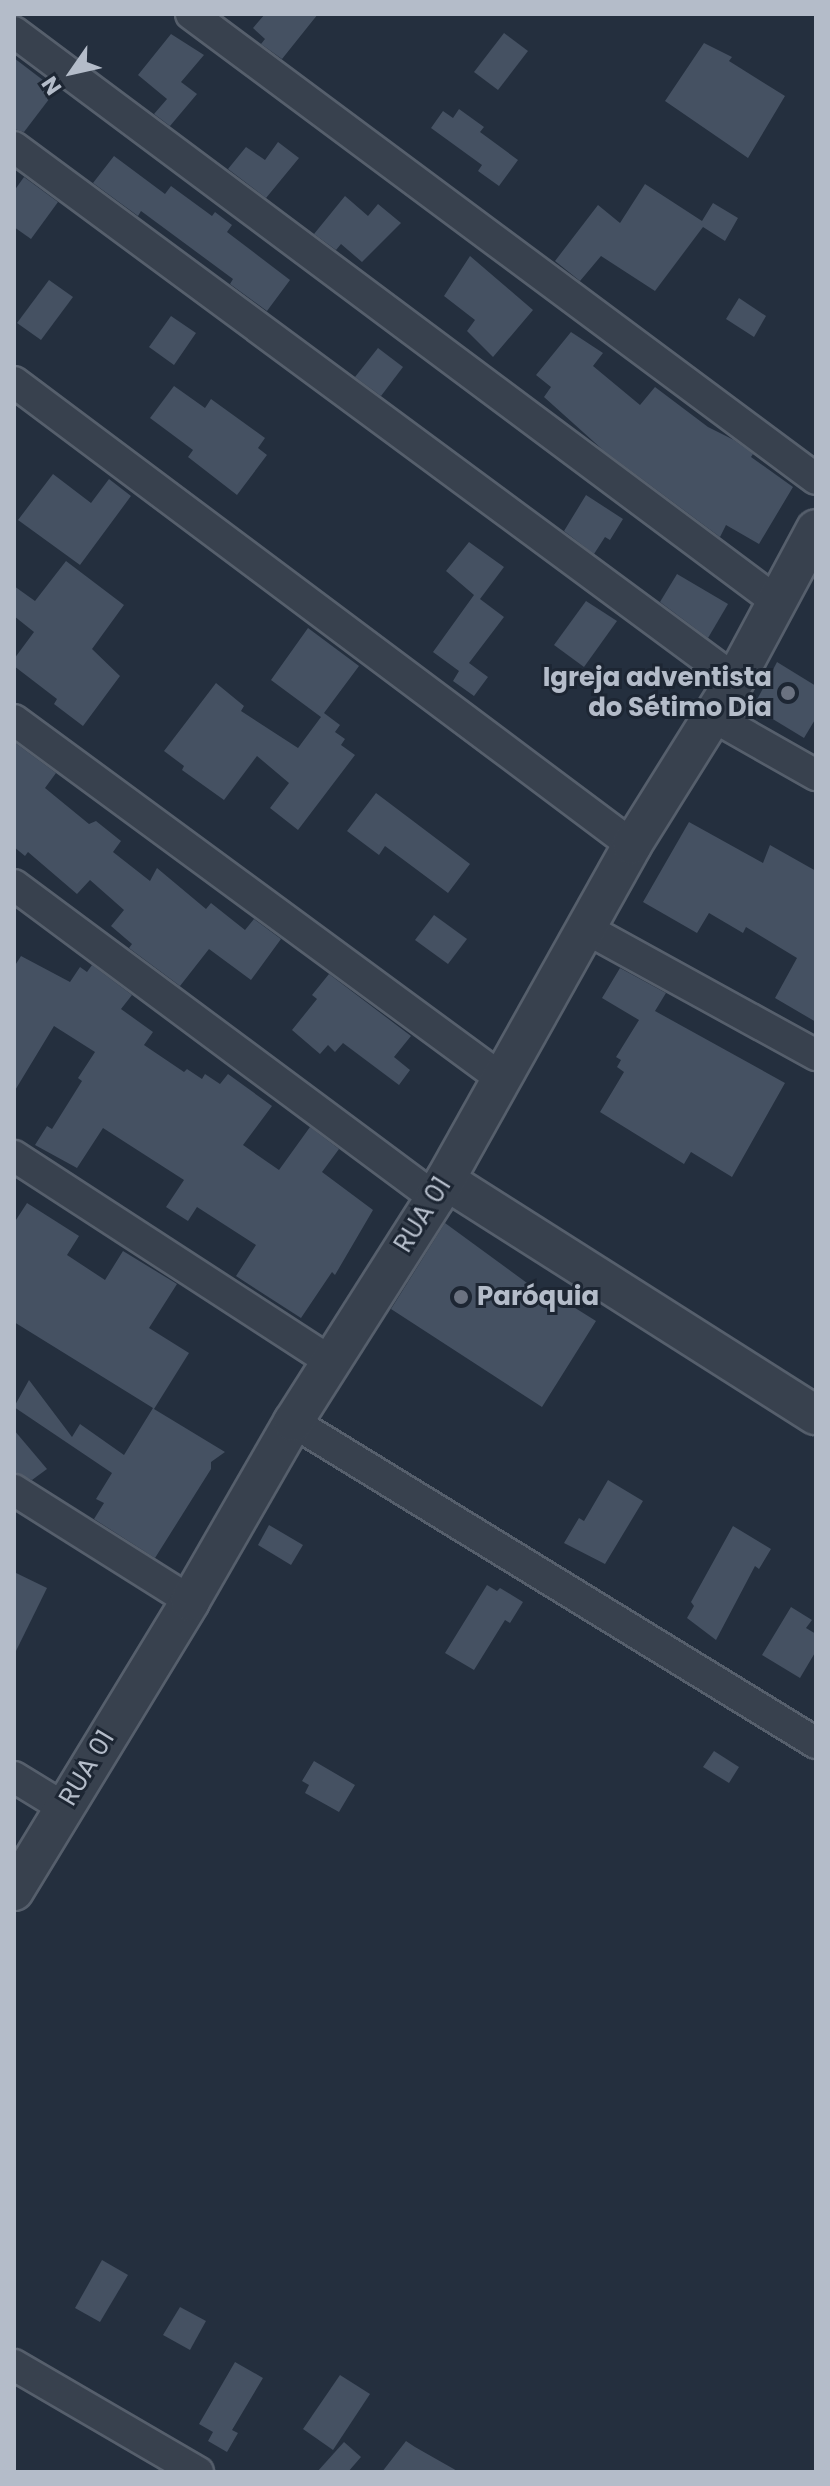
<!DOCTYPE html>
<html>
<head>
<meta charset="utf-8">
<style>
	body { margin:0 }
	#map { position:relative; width:830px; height:2486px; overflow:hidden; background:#242f3e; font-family:Poppins,sans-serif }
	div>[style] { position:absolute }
	.building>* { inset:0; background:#455162 }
	.roads { filter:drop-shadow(2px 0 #565f6c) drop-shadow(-2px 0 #565f6c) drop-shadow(0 2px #565f6c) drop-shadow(0 -2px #565f6c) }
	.minor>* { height:30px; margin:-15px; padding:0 15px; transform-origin:15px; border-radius:15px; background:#38414e }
	.tertiary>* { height:38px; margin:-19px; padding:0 19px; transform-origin:19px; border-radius:19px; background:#38414e }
	.dots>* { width:22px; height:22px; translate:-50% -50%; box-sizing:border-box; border:4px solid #1d2633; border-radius:50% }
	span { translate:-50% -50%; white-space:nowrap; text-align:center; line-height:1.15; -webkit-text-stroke:6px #1d2633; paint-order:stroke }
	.poi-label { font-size:26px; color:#b4bcc9; font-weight:700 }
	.right { translate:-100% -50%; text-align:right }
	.left { translate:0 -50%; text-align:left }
	.street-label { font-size:26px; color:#b4bcc9 }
	.frame { position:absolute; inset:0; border:16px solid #b4bcc9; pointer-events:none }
	.north { position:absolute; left:32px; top:32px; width:80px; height:80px; -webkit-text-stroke:6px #1d2633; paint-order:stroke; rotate:236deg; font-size:22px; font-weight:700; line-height:32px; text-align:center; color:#b4bcc9 }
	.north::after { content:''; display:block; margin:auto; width:28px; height:36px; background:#b4bcc9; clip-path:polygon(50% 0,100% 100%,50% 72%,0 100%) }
</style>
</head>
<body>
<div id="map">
	<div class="building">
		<i style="clip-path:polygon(265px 14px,318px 14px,282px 59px,261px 44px,265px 39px,253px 28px)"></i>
		<i style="clip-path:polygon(504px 33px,528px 51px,498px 90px,474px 72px)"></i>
		<i style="clip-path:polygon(171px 34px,204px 55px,181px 82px,197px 94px,170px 126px,154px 114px,167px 99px,138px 75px)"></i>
		<i style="clip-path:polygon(704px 43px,732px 57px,729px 61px,785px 96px,748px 158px,665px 101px)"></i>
		<i style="clip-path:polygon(14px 58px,56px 90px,24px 132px,14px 129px)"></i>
		<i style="clip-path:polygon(459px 109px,484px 127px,480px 132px,518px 160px,499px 186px,478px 171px,482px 165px,431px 128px,443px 111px,453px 118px)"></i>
		<i style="clip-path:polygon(278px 142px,299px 158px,266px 198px,228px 169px,246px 147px,265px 160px)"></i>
		<i style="clip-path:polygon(114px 156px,165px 194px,171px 186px,212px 216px,215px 212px,232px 225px,227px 232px,290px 280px,267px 311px,230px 284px,233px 279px,141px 211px,138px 216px,93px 183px)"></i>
		<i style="clip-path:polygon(24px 177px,58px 202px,31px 239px,14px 227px,14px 191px)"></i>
		<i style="clip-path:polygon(645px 184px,702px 221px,713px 203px,738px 218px,725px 241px,703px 227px,655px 291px,601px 256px,580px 281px,555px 261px,598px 205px,620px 223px)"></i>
		<i style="clip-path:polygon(345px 196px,368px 216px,378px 204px,401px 223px,362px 262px,341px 244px,336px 250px,314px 234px)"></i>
		<i style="clip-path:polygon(470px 256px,533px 310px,493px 357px,467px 331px,475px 320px,444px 296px)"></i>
		<i style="clip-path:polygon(49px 280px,73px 297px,41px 340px,17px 323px)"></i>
		<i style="clip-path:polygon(739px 298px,766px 316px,754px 337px,726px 319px)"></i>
		<i style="clip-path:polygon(171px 316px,196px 333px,174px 365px,149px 347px)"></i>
		<i style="clip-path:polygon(571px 332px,603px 353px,593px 366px,640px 405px,655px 387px,708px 427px,734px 440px,753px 454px,751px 457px,793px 487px,759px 544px,726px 525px,720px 537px,603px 450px,544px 397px,551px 387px,536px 375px)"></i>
		<i style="clip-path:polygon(378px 348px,403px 367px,381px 396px,355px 377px)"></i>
		<i style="clip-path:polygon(174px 386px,205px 408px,211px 399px,265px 438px,258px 448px,267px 455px,237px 495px,188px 457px,193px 450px,150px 418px)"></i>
		<i style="clip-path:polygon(53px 474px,91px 503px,109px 479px,131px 496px,80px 565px,18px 520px)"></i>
		<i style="clip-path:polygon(586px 495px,623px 519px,610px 540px,605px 537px,594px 554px,564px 531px)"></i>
		<i style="clip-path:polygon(469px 542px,504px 567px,480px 599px,504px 617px,469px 663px,488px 677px,474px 696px,453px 681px,459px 671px,433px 652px,474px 595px,446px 571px)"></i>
		<i style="clip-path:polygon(66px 561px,124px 605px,92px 649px,120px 676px,83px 726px,54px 704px,57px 699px,14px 666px,14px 659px,34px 632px,14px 616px,14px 586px,35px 601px)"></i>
		<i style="clip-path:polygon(677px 574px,728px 604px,708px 638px,660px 602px)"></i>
		<i style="clip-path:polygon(586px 601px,617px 621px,584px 667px,554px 645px)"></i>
		<i style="clip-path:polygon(308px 628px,359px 666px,324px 713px,340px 725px,335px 732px,345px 739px,341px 745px,355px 755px,298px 830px,270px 808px,289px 783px,257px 756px,224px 800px,182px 770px,184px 766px,164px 751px,216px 683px,244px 706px,241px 711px,298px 748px,321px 717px,271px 680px)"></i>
		<i style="clip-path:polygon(777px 662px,816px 686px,816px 718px,804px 738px,753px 707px)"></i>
		<i style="clip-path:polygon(14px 742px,56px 773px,45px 788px,89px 824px,96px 821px,121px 841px,113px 852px,150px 881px,157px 868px,206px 909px,211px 903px,245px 930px,254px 919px,281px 939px,251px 980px,209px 949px,180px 986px,129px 948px,132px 944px,111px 926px,124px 910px,90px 880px,77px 894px,28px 852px,25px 856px,14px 847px)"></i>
		<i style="clip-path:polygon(376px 793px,470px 864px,448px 893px,385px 846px,379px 855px,347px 831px)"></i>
		<i style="clip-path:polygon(689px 822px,763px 863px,770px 845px,816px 871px,816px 1022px,775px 998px,797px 958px,746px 927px,743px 933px,709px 913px,697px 933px,643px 902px)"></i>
		<i style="clip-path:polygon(434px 915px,467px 939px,448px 964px,415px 940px)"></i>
		<i style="clip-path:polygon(21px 956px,70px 982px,80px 967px,87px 972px,92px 965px,132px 995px,121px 1009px,153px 1032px,144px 1045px,184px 1072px,187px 1069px,202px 1079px,205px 1074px,220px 1084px,228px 1074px,272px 1106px,243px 1145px,279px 1170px,310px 1127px,339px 1149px,322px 1172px,373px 1210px,335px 1275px,332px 1272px,301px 1318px,236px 1276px,256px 1245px,197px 1207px,188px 1221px,166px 1207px,184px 1180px,103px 1128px,77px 1168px,35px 1145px,47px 1126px,52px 1129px,82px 1081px,78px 1078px,95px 1052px,54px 1026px,14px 1092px,14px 967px)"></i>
		<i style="clip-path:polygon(620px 968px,666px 993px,655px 1011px,785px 1083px,732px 1177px,691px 1152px,684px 1164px,600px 1112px,624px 1072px,617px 1067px,621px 1060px,616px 1057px,639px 1020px,602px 998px)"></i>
		<i style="clip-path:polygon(329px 974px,411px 1036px,394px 1057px,410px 1070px,399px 1085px,343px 1043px,335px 1052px,328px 1045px,320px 1054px,292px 1030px,317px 999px,312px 995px)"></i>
		<i style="clip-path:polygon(27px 1203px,79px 1236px,67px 1255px,105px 1280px,123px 1251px,177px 1284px,149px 1328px,189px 1353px,154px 1409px,225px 1452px,211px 1462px,211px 1469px,155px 1558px,94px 1519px,104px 1503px,96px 1499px,112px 1473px,14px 1407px,29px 1380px,72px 1437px,80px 1424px,124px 1455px,153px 1408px,14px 1322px,14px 1223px)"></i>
		<i style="clip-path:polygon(445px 1223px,553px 1302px,556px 1296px,596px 1321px,542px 1407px,391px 1309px)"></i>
		<i style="clip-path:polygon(14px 1430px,47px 1469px,32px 1480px,14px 1472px)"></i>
		<i style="clip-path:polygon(608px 1480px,643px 1501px,605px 1564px,564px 1543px,579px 1518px,584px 1521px)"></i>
		<i style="clip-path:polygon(269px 1525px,303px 1545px,291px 1565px,258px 1545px)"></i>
		<i style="clip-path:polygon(733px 1526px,771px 1549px,759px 1569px,755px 1566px,716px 1640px,687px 1618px,694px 1606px,691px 1602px)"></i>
		<i style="clip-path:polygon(14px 1572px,47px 1588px,14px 1655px)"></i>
		<i style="clip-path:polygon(487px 1585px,497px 1591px,500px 1588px,523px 1602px,510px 1623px,505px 1620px,474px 1670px,445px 1653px)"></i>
		<i style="clip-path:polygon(791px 1607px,812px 1620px,806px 1628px,816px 1634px,816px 1651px,800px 1678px,762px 1655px)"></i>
		<i style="clip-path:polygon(714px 1751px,739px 1767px,729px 1783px,703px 1767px)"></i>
		<i style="clip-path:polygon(314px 1761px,355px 1785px,339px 1812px,305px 1793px,309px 1785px,302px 1781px)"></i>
		<i style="clip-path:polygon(102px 2260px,128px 2275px,100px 2322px,75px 2308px)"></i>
		<i style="clip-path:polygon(180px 2307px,206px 2321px,190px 2350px,163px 2335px)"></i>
		<i style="clip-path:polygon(235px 2362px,263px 2378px,232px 2430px,238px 2433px,227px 2452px,208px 2441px,213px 2432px,199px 2424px)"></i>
		<i style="clip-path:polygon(340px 2375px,370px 2394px,333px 2450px,303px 2429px)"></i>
		<i style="clip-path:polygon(406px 2441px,415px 2447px,459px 2472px,382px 2472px)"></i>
		<i style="clip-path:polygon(344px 2442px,361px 2457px,348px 2472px,317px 2472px)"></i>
	</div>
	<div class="roads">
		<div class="minor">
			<i style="left:191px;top:14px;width:779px;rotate:36.65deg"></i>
			<i style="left:14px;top:32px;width:952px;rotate:36.76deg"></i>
			<i style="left:14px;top:147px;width:897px;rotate:36.47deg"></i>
			<i style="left:14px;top:382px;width:772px;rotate:36.84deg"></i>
			<i style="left:712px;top:716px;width:120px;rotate:29.6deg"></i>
			<i style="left:14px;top:720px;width:606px;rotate:36.34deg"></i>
			<i style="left:14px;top:885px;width:525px;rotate:36.63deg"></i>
			<i style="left:585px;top:928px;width:264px;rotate:28.8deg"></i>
			<i style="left:14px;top:1156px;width:378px;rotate:33deg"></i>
			<i style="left:293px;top:1422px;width:614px;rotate:31.54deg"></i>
			<i style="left:14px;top:1490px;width:208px;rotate:32.2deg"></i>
			<i style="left:14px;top:1777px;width:57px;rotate:31.5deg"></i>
			<i style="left:14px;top:2365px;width:213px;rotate:30.2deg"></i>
		</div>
		<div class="tertiary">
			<i style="left:445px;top:1180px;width:439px;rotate:32.4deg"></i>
			<i style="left:14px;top:1891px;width:339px;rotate:-58.7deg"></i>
			<i style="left:190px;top:1601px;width:207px;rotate:-60.1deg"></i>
			<i style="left:293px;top:1422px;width:265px;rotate:-57.6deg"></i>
			<i style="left:435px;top:1198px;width:404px;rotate:-60.8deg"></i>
			<i style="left:632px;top:845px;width:195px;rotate:-58deg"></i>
			<i style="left:735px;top:680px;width:171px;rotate:-61.8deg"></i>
		</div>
	</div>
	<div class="dots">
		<i style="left:788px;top:693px;background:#6b7280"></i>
		<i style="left:461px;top:1297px;background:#6b7280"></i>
	</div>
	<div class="poi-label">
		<span class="right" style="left:772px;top:693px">Igreja adventista<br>do Sétimo Dia</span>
		<span class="left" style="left:477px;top:1297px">Paróquia</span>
	</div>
	<div class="street-label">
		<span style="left:423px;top:1215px;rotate:-58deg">RUA 01</span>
		<span style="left:87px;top:1768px;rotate:-59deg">RUA 01</span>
	</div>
	<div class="frame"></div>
	<div class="north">N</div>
</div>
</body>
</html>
